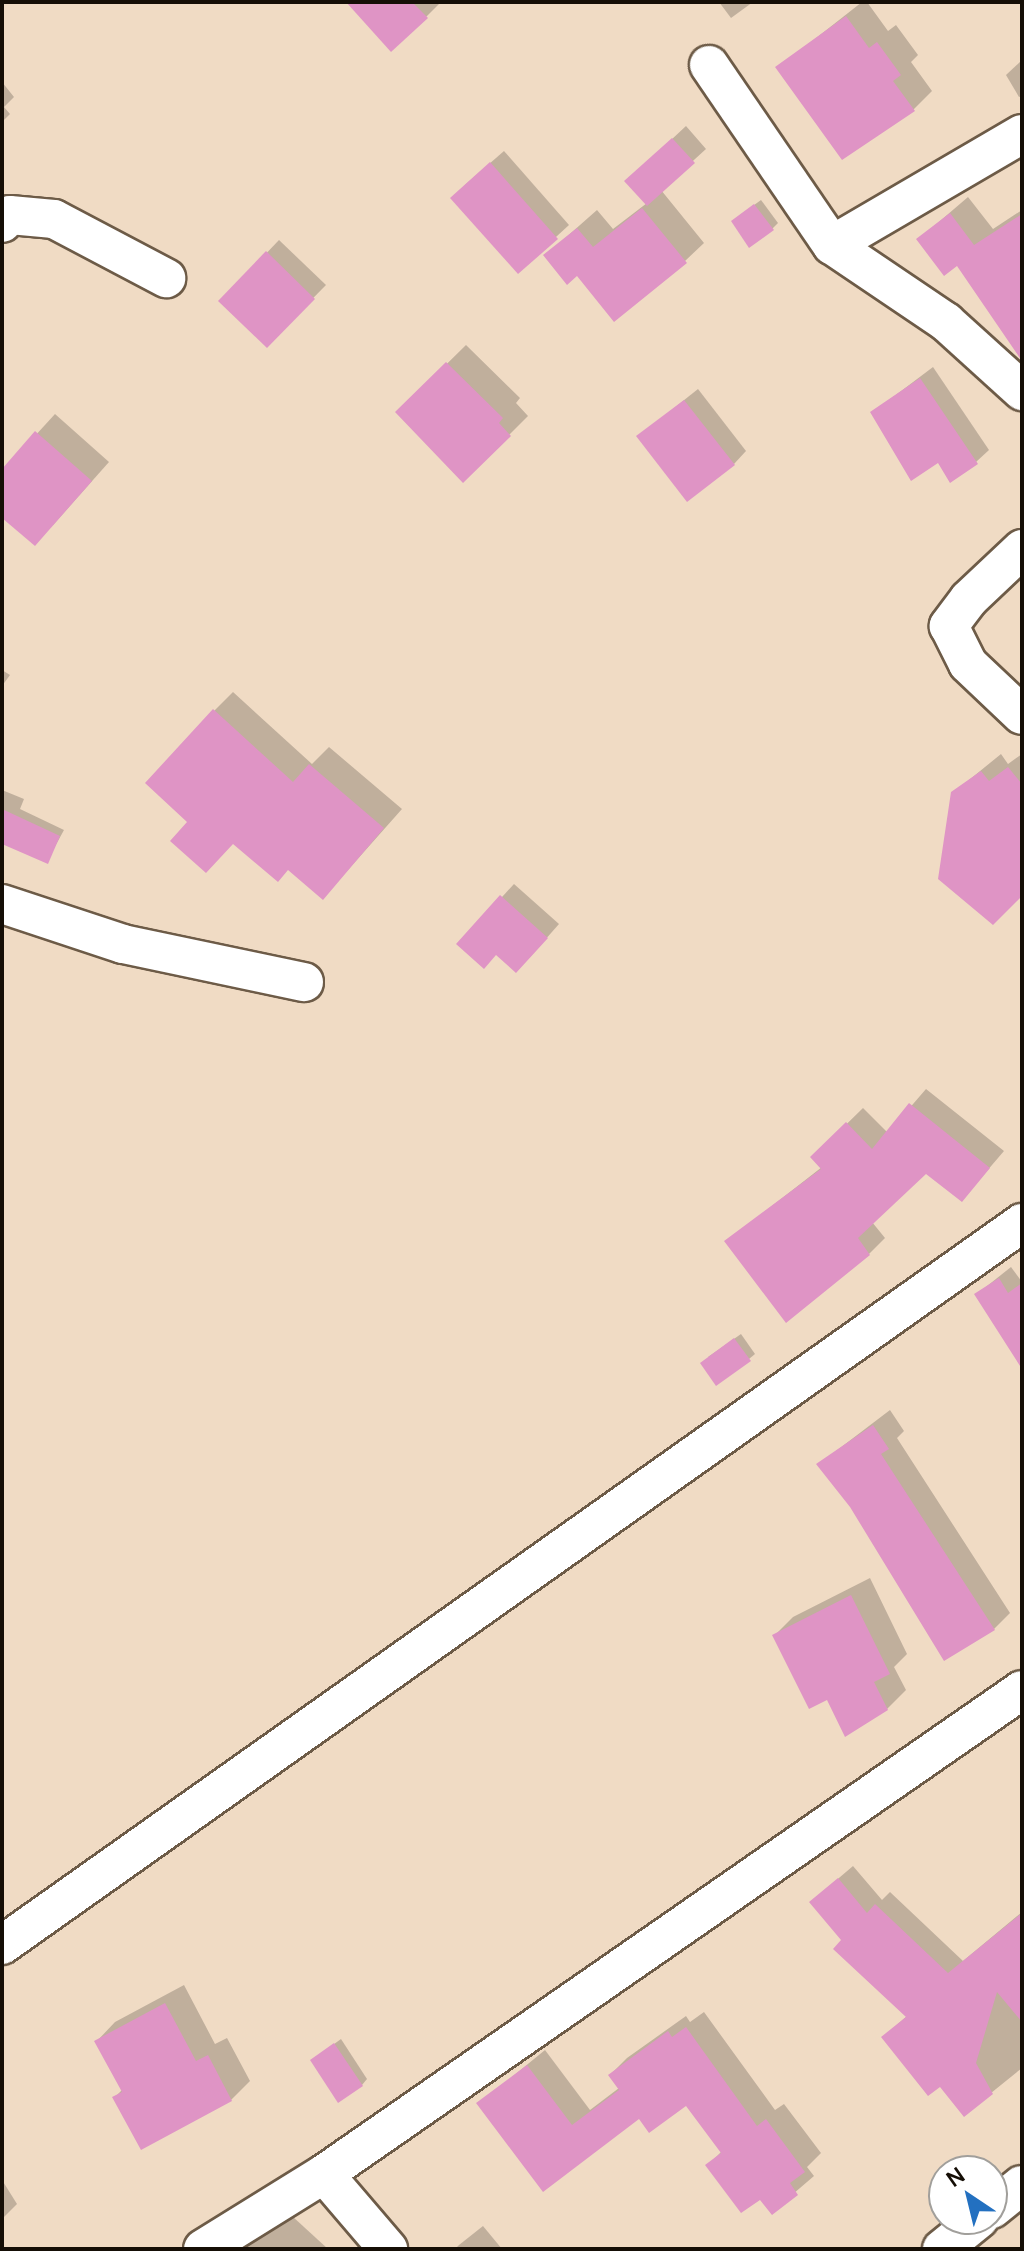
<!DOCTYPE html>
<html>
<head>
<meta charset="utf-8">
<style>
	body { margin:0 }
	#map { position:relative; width:1024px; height:2251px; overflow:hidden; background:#f0dbc4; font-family:Manrope,sans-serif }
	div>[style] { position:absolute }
	.shadow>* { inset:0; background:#0003 }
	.building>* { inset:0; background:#df94c5 }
	.roads { filter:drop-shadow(2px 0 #6d5b47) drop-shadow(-2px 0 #6d5b47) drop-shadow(0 2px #6d5b47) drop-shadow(0 -2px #6d5b47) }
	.minor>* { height:38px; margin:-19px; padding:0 19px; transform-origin:19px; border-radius:19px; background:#fff }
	span { translate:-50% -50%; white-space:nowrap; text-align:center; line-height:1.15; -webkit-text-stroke:6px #fff; paint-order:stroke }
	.frame { position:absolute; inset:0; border:4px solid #150e06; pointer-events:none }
	.north { position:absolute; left:928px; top:2155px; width:80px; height:80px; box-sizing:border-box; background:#fff; border:2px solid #a19f9b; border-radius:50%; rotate:325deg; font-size:22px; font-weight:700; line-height:32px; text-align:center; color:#150e06 }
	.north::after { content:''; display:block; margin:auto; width:28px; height:36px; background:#2370c0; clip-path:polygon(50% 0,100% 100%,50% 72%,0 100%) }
</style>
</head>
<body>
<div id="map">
	<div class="shadow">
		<i style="clip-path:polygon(348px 2px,437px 2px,439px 4px,426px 17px)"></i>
		<i style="clip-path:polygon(719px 2px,753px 2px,731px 18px)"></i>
		<i style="clip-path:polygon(862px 2px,867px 2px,888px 31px,896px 25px,918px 55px,911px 62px,932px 91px,913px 110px,778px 68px)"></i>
		<i style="clip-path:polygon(1022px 60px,1022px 96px,1019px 97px,1006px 75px)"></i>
		<i style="clip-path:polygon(2px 82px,14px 97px,4px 107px,10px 114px,2px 122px)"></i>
		<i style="clip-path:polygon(686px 126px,706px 149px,661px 190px,704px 243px,685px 261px,577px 274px,546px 255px,597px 210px,613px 229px,647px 203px,640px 169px)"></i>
		<i style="clip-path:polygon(504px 151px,569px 225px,519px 271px,465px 185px)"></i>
		<i style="clip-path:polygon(968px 197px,993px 229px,1022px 210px,1022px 337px,958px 263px,919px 239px)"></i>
		<i style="clip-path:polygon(761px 200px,778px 223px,772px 229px,739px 216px)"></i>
		<i style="clip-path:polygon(279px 240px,326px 285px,267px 345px,221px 301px)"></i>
		<i style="clip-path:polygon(466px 345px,520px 398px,516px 403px,528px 416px,464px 480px,398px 412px)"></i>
		<i style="clip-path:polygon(933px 367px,989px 450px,976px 462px,872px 413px)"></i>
		<i style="clip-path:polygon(698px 389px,746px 451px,734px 464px,639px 436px)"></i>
		<i style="clip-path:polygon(55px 414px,109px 462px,53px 525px,2px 515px,2px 472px)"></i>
		<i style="clip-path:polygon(2px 670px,10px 675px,2px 686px)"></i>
		<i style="clip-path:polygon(233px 692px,312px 764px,329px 747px,402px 809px,323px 898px,289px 868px,190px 822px,214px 711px)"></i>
		<i style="clip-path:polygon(1001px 754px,1008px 764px,1022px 754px,1022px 893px,953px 793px)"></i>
		<i style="clip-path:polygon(2px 790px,24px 799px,20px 809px,64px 830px,47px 861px,2px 842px)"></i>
		<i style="clip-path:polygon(514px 884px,559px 924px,529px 958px,497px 953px,502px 897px)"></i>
		<i style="clip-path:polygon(926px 1089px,1004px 1151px,962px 1200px,926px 1171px,872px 1222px,885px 1238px,869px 1254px,727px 1241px,822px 1167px,813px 1157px,863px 1108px,888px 1133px)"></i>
		<i style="clip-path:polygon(1011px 1267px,1022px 1282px,1022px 1364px,977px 1294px)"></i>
		<i style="clip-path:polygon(741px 1334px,755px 1354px,749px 1359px,708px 1357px)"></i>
		<i style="clip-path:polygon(890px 1410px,904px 1431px,897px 1438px,1010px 1613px,994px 1629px,851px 1506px,819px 1464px)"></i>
		<i style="clip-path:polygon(870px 1578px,907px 1654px,894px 1667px,906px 1690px,887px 1709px,828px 1697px,775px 1635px,793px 1617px)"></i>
		<i style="clip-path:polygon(853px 1866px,882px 1900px,890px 1892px,963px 1961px,1022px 1912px,1022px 2068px,965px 2114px,941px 2084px,883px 2037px,907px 2016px,844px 1940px,826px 1889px)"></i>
		<i style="clip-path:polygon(184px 1985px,215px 2044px,227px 2038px,250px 2081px,231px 2100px,115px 2097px,123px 2089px,97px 2041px,115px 2022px)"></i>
		<i style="clip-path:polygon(704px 2012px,775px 2110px,784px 2104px,821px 2153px,807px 2167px,814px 2176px,772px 2212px,760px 2197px,708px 2165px,722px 2151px,686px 2103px,640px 2116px,543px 2189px,479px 2104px,545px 2050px,590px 2110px,619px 2088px,610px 2075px,627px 2058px,686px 2016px,690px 2022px)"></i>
		<i style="clip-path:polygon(341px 2039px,367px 2079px,362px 2085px,312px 2060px)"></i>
		<i style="clip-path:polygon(2px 2180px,17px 2204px,2px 2219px)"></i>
		<i style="clip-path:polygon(292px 2216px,328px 2249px,237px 2249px)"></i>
		<i style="clip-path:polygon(483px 2226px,502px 2249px,455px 2249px,459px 2245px)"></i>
	</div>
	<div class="building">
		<i style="clip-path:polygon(346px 2px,412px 2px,428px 18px,391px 52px)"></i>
		<i style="clip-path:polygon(846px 16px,869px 48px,877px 42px,901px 75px,893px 81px,915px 111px,842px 160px,775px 67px)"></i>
		<i style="clip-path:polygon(672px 138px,695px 163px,647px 206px,624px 181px)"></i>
		<i style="clip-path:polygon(490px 162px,558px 239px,518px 274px,450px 198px)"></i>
		<i style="clip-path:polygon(754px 204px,774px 230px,749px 248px,731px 221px)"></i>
		<i style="clip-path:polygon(642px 208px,687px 263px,614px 322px,577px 276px,567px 285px,543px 255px,577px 228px,593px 247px)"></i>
		<i style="clip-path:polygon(950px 213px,974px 245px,1022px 214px,1022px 361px,957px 266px,944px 276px,916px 239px)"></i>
		<i style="clip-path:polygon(266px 251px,315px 299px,267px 348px,218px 301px)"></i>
		<i style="clip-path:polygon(446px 362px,503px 418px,499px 423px,511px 436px,463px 483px,395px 412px)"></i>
		<i style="clip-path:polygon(920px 378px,978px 464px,950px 483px,938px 463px,911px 481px,870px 412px)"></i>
		<i style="clip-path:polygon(684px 400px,735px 465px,687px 502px,636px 436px)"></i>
		<i style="clip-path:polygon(35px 431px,92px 481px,35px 546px,2px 518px,2px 469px)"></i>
		<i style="clip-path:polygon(213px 709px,293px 782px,309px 764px,384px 828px,323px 900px,288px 870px,278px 882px,233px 844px,206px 873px,170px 841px,187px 822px,145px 783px)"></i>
		<i style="clip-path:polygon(1008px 767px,1022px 784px,1022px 896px,993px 925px,938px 879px,951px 792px,981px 771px,989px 781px)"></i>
		<i style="clip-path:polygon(2px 809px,60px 836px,48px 864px,2px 844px)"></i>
		<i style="clip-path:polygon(500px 895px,548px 938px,516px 973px,496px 955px,484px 969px,456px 944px)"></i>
		<i style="clip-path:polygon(909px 1103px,990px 1168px,962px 1202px,926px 1174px,858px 1238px,870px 1255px,786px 1323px,724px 1241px,821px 1169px,810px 1157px,846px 1122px,872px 1149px)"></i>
		<i style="clip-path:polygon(999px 1278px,1008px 1293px,1022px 1283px,1022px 1369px,974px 1294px)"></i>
		<i style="clip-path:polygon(734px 1338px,751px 1361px,716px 1386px,700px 1363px)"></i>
		<i style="clip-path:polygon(873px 1425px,889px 1449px,881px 1454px,995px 1630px,944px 1661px,850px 1507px,816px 1464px)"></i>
		<i style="clip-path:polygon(851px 1595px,890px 1674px,874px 1682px,888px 1710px,845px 1737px,827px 1700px,809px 1709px,772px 1635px)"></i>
		<i style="clip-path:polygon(838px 1878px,867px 1913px,875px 1904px,948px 1973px,1022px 1913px,1022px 2022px,997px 1992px,976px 2063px,993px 2094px,964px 2117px,940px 2087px,928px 2096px,881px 2037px,906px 2017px,833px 1949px,841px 1940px,809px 1902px)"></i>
		<i style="clip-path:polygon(165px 2003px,196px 2061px,208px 2055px,232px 2101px,141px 2150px,112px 2097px,122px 2092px,94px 2041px)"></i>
		<i style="clip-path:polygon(686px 2027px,757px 2126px,766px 2119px,805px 2172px,790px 2183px,798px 2195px,772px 2215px,760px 2200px,741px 2213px,705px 2165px,721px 2153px,686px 2106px,649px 2133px,639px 2119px,543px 2192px,476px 2103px,527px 2065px,572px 2125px,619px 2090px,608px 2075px,668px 2031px,672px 2037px)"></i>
		<i style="clip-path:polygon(334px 2043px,363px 2086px,338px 2103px,310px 2060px)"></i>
	</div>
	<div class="roads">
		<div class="minor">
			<i style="left:709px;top:65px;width:218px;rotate:55.7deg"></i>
			<i style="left:832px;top:245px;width:138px;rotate:34deg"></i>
			<i style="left:946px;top:322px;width:103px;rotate:42.2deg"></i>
			<i style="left:2px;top:223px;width:11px;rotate:-45deg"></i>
			<i style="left:10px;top:215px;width:44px;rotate:5.2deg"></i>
			<i style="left:54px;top:219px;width:127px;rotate:27.8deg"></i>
			<i style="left:832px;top:245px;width:220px;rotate:-30.3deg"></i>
			<i style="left:1022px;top:549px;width:73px;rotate:136.7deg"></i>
			<i style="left:969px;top:599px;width:34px;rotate:127deg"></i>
			<i style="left:949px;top:626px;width:42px;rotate:63.4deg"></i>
			<i style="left:968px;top:664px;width:74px;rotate:43.4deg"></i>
			<i style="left:2px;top:904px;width:127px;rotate:18.3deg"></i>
			<i style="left:123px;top:944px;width:185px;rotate:11.9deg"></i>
			<i style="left:2px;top:1945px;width:1250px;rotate:-35.29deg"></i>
			<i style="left:324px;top:2174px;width:99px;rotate:49.5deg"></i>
			<i style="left:992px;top:2209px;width:38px;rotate:-39deg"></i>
			<i style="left:203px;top:2249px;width:142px;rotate:-31.8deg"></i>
			<i style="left:324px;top:2174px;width:849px;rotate:-34.74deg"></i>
			<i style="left:942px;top:2249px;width:48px;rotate:-39deg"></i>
		</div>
	</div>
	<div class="frame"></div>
	<div class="north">N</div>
</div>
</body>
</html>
